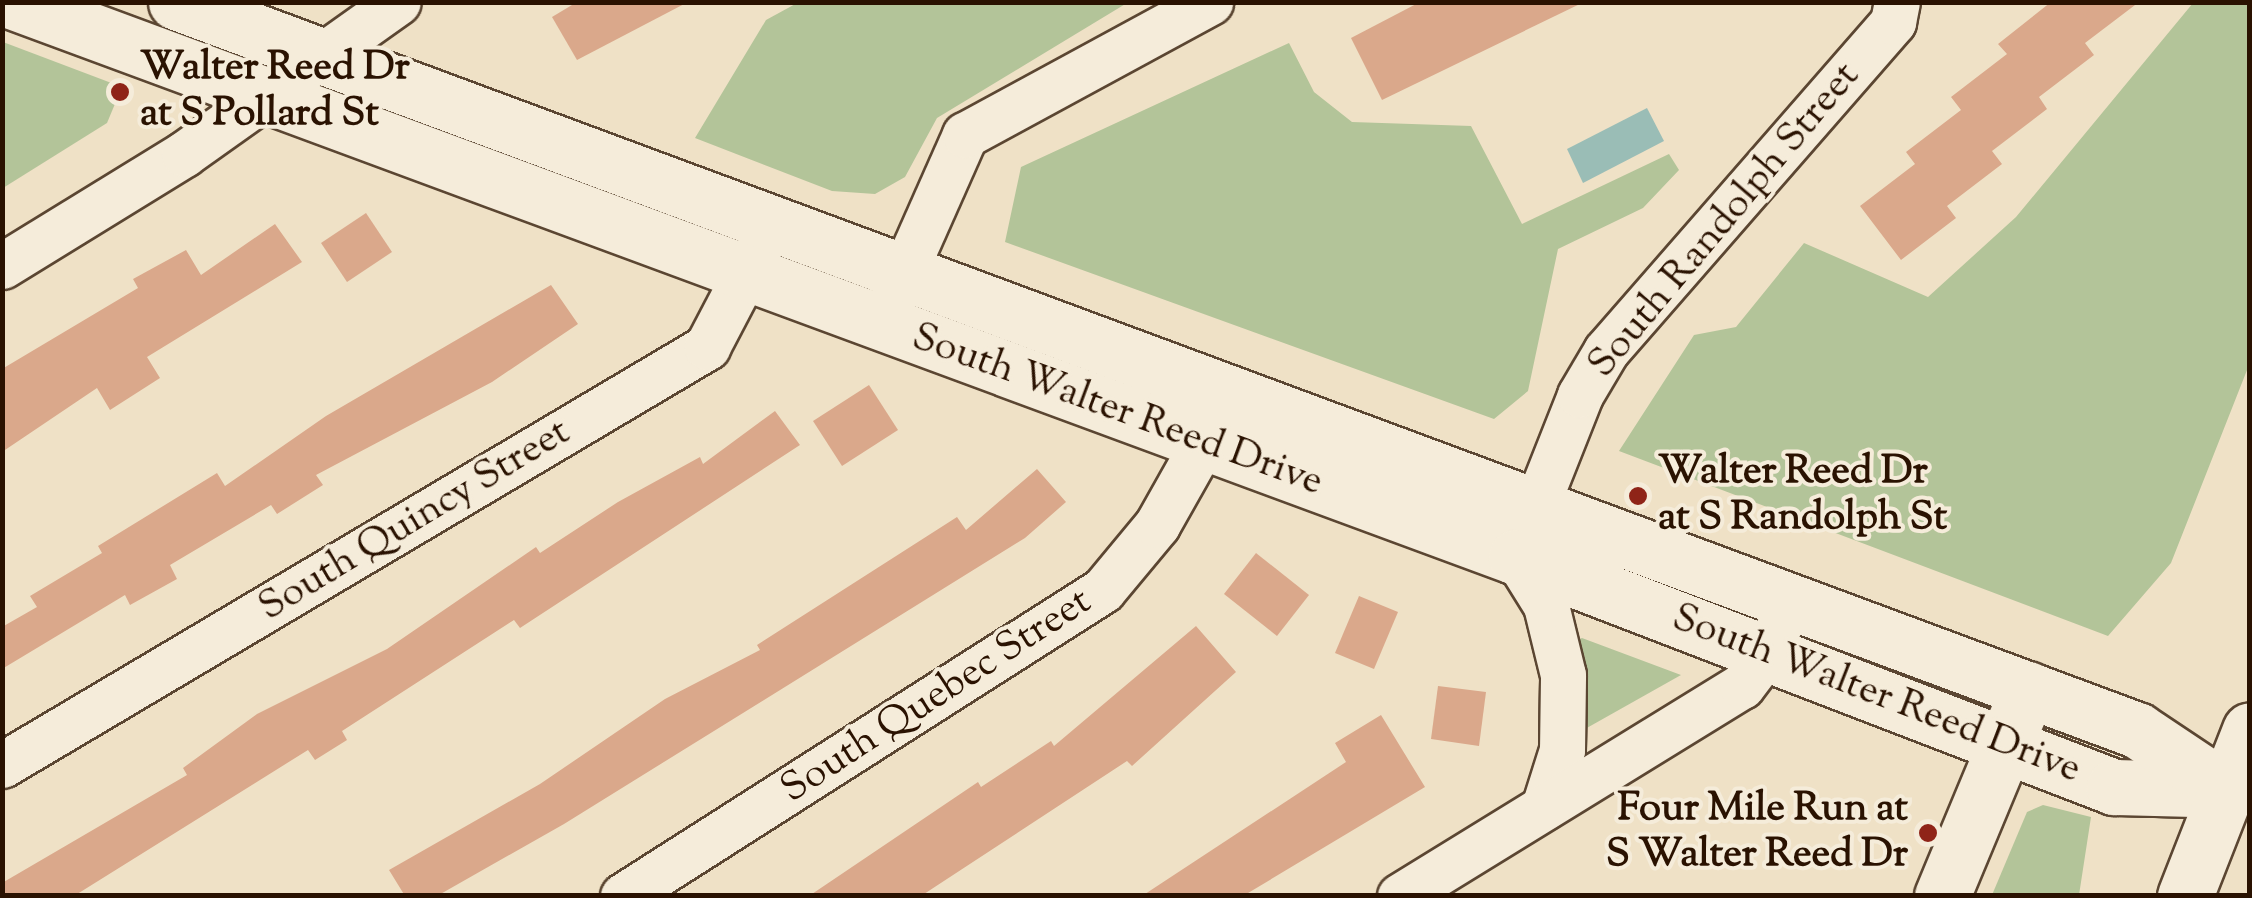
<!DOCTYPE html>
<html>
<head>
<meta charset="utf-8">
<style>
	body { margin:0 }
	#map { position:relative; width:2252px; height:898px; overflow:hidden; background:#efe1c6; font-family:"Sorts Mill Goudy",serif }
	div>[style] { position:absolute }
	.green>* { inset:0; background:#b3c499 }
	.water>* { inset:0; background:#9abdb6 }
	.building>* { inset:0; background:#daa88b }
	.roads { filter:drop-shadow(2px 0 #5b4632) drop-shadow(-2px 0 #5b4632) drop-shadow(0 2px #5b4632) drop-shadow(0 -2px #5b4632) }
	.minor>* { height:45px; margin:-22.5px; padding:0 22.5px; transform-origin:22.5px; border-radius:22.5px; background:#f5ecda }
	.tertiary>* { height:55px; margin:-27.5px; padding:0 27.5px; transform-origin:27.5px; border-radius:27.5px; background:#f5ecda }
	.secondary>* { height:55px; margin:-27.5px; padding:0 27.5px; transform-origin:27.5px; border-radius:27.5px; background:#f5ecda }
	.dots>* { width:28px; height:28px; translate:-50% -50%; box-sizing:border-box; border:5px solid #f5ecda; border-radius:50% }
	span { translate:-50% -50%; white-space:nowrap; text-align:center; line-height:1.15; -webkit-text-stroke:8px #f5ecda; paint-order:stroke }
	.poi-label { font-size:40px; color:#2a1201; font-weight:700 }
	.left { translate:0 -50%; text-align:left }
	.right { translate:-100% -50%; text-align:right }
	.street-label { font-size:40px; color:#2a1201 }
	.frame { position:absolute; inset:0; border:5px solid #2a1201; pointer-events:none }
</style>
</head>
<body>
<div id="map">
	<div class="green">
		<i style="clip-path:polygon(799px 2px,1127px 2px,1127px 3px,937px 118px,905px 177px,875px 194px,832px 191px,695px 138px,766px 20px)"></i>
		<i style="clip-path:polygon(2193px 3px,2249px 3px,2249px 365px,2171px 563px,2108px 636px,1619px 451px,1694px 335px,1736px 327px,1804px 243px,1928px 297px,2016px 217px)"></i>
		<i style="clip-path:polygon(3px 42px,122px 87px,107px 123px,3px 188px)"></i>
		<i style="clip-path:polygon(1289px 43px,1314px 92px,1352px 122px,1471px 126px,1522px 224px,1669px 154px,1679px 170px,1643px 208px,1558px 249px,1528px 391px,1494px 419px,1005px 242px,1021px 167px)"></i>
		<i style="clip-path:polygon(1582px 638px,1681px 675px,1585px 729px,1588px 686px,1575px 641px)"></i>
		<i style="clip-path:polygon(2043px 805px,2091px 817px,2079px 895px,1992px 895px,2027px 812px)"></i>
	</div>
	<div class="water">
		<i style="clip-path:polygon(1647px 108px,1664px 141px,1583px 183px,1567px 149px)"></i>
	</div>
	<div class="building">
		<i style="clip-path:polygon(577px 2px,688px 2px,577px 60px,552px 17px)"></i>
		<i style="clip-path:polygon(1420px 2px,1584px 2px,1382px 100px,1351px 38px)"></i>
		<i style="clip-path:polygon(2051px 2px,2139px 2px,2085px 43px,2094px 55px,2039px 97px,2047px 109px,1992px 151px,2002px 164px,1947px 206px,1956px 218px,1901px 260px,1860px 206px,1915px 164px,1906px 152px,1961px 110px,1951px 97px,2007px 54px,1998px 44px)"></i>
		<i style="clip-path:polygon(366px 213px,392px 252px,347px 282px,321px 243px)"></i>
		<i style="clip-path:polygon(275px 224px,302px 262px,147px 357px,160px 378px,110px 410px,97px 388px,2px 452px,2px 369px,138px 288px,133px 279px,186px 250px,201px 275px)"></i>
		<i style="clip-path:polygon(551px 285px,578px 324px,492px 382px,316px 475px,323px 485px,277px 514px,271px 505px,170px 565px,177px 579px,130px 605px,125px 595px,2px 669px,2px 627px,37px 607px,30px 596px,102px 553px,98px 546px,217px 473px,225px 486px,326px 416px)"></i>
		<i style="clip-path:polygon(869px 385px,898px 430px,842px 466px,813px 421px)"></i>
		<i style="clip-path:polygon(775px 411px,800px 445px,520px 628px,514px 620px,342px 731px,347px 740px,315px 760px,308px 750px,74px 896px,2px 896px,2px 883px,187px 775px,183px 768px,257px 714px,387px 649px,536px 547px,540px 553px,618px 502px,700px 457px,703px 464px)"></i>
		<i style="clip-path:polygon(1037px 469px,1066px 502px,1025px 538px,564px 824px,437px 896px,405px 896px,389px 870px,540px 784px,665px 699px,760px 650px,757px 645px,957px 517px,966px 530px)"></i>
		<i style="clip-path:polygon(1256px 553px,1309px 595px,1277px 636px,1224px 594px)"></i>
		<i style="clip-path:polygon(1359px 596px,1398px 612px,1374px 669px,1335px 653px)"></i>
		<i style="clip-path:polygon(1196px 626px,1236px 672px,1132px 766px,1127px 761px,921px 896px,809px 896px,978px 782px,981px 787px,1051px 741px,1054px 746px)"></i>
		<i style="clip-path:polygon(1438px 686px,1486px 692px,1479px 746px,1431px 739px)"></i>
		<i style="clip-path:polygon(1381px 715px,1425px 787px,1243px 896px,1142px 896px,1346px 762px,1335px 743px)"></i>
	</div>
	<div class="roads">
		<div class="minor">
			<i style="left:2px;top:266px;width:214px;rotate:-31.6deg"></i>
			<i style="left:184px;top:154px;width:262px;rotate:-35.4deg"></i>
			<i style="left:890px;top:304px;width:185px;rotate:-66.1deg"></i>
			<i style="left:965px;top:135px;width:279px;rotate:-28.5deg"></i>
			<i style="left:2px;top:765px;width:820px;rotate:-30.66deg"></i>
			<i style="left:707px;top:347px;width:119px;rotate:-62.4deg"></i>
			<i style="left:1544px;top:807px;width:60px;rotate:-72.5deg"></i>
			<i style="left:1562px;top:750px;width:75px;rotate:-89.2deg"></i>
			<i style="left:1563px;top:675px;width:72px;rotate:-103.7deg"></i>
			<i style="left:1546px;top:605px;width:57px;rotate:-122deg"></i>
			<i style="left:1516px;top:557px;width:174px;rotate:-68.4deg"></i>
			<i style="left:1580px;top:395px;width:51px;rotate:-59.4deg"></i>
			<i style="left:1606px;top:351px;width:437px;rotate:-48.9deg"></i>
			<i style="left:1893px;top:22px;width:20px;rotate:-79deg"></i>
			<i style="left:623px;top:896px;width:569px;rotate:-32.52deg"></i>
			<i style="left:1103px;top:590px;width:85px;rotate:-50.3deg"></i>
			<i style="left:1157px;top:525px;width:129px;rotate:-60.6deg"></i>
			<i style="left:1400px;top:896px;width:401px;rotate:-31.6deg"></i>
			<i style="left:1742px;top:686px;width:41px;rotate:-52.9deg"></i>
			<i style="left:1767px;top:653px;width:57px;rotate:-66.1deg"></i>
		</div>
		<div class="tertiary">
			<i style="left:1942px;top:896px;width:224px;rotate:-67.4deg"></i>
		</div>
		<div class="secondary">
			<i style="left:14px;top:2px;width:1601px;rotate:20.28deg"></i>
			<i style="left:1516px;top:557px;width:641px;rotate:21.04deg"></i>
			<i style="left:2114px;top:787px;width:111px;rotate:1.5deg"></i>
			<i style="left:176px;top:2px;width:2092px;rotate:20.37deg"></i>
			<i style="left:2137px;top:730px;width:110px;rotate:33.8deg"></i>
			<i style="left:2185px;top:896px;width:178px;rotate:-68.6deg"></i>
		</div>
	</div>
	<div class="dots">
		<i style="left:120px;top:92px;background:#8f2418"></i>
		<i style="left:1638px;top:496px;background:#8f2418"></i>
		<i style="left:1928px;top:833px;background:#8f2418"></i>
	</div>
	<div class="poi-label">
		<span class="left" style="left:140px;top:92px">Walter Reed Dr<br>at S Pollard St</span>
		<span class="left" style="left:1658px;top:496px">Walter Reed Dr<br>at S Randolph St</span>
		<span class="right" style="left:1908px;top:833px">Four Mile Run at<br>S Walter Reed Dr</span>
	</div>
	<div class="street-label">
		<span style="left:1725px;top:221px;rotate:-50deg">South Randolph Street</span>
		<span style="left:1117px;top:411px;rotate:20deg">South Walter Reed Drive</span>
		<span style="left:415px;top:521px;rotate:-31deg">South Quincy Street</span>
		<span style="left:1876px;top:695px;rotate:21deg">South Walter Reed Drive</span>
		<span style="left:937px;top:697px;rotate:-33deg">South Quebec Street</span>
	</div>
	<div class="frame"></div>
</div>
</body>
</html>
